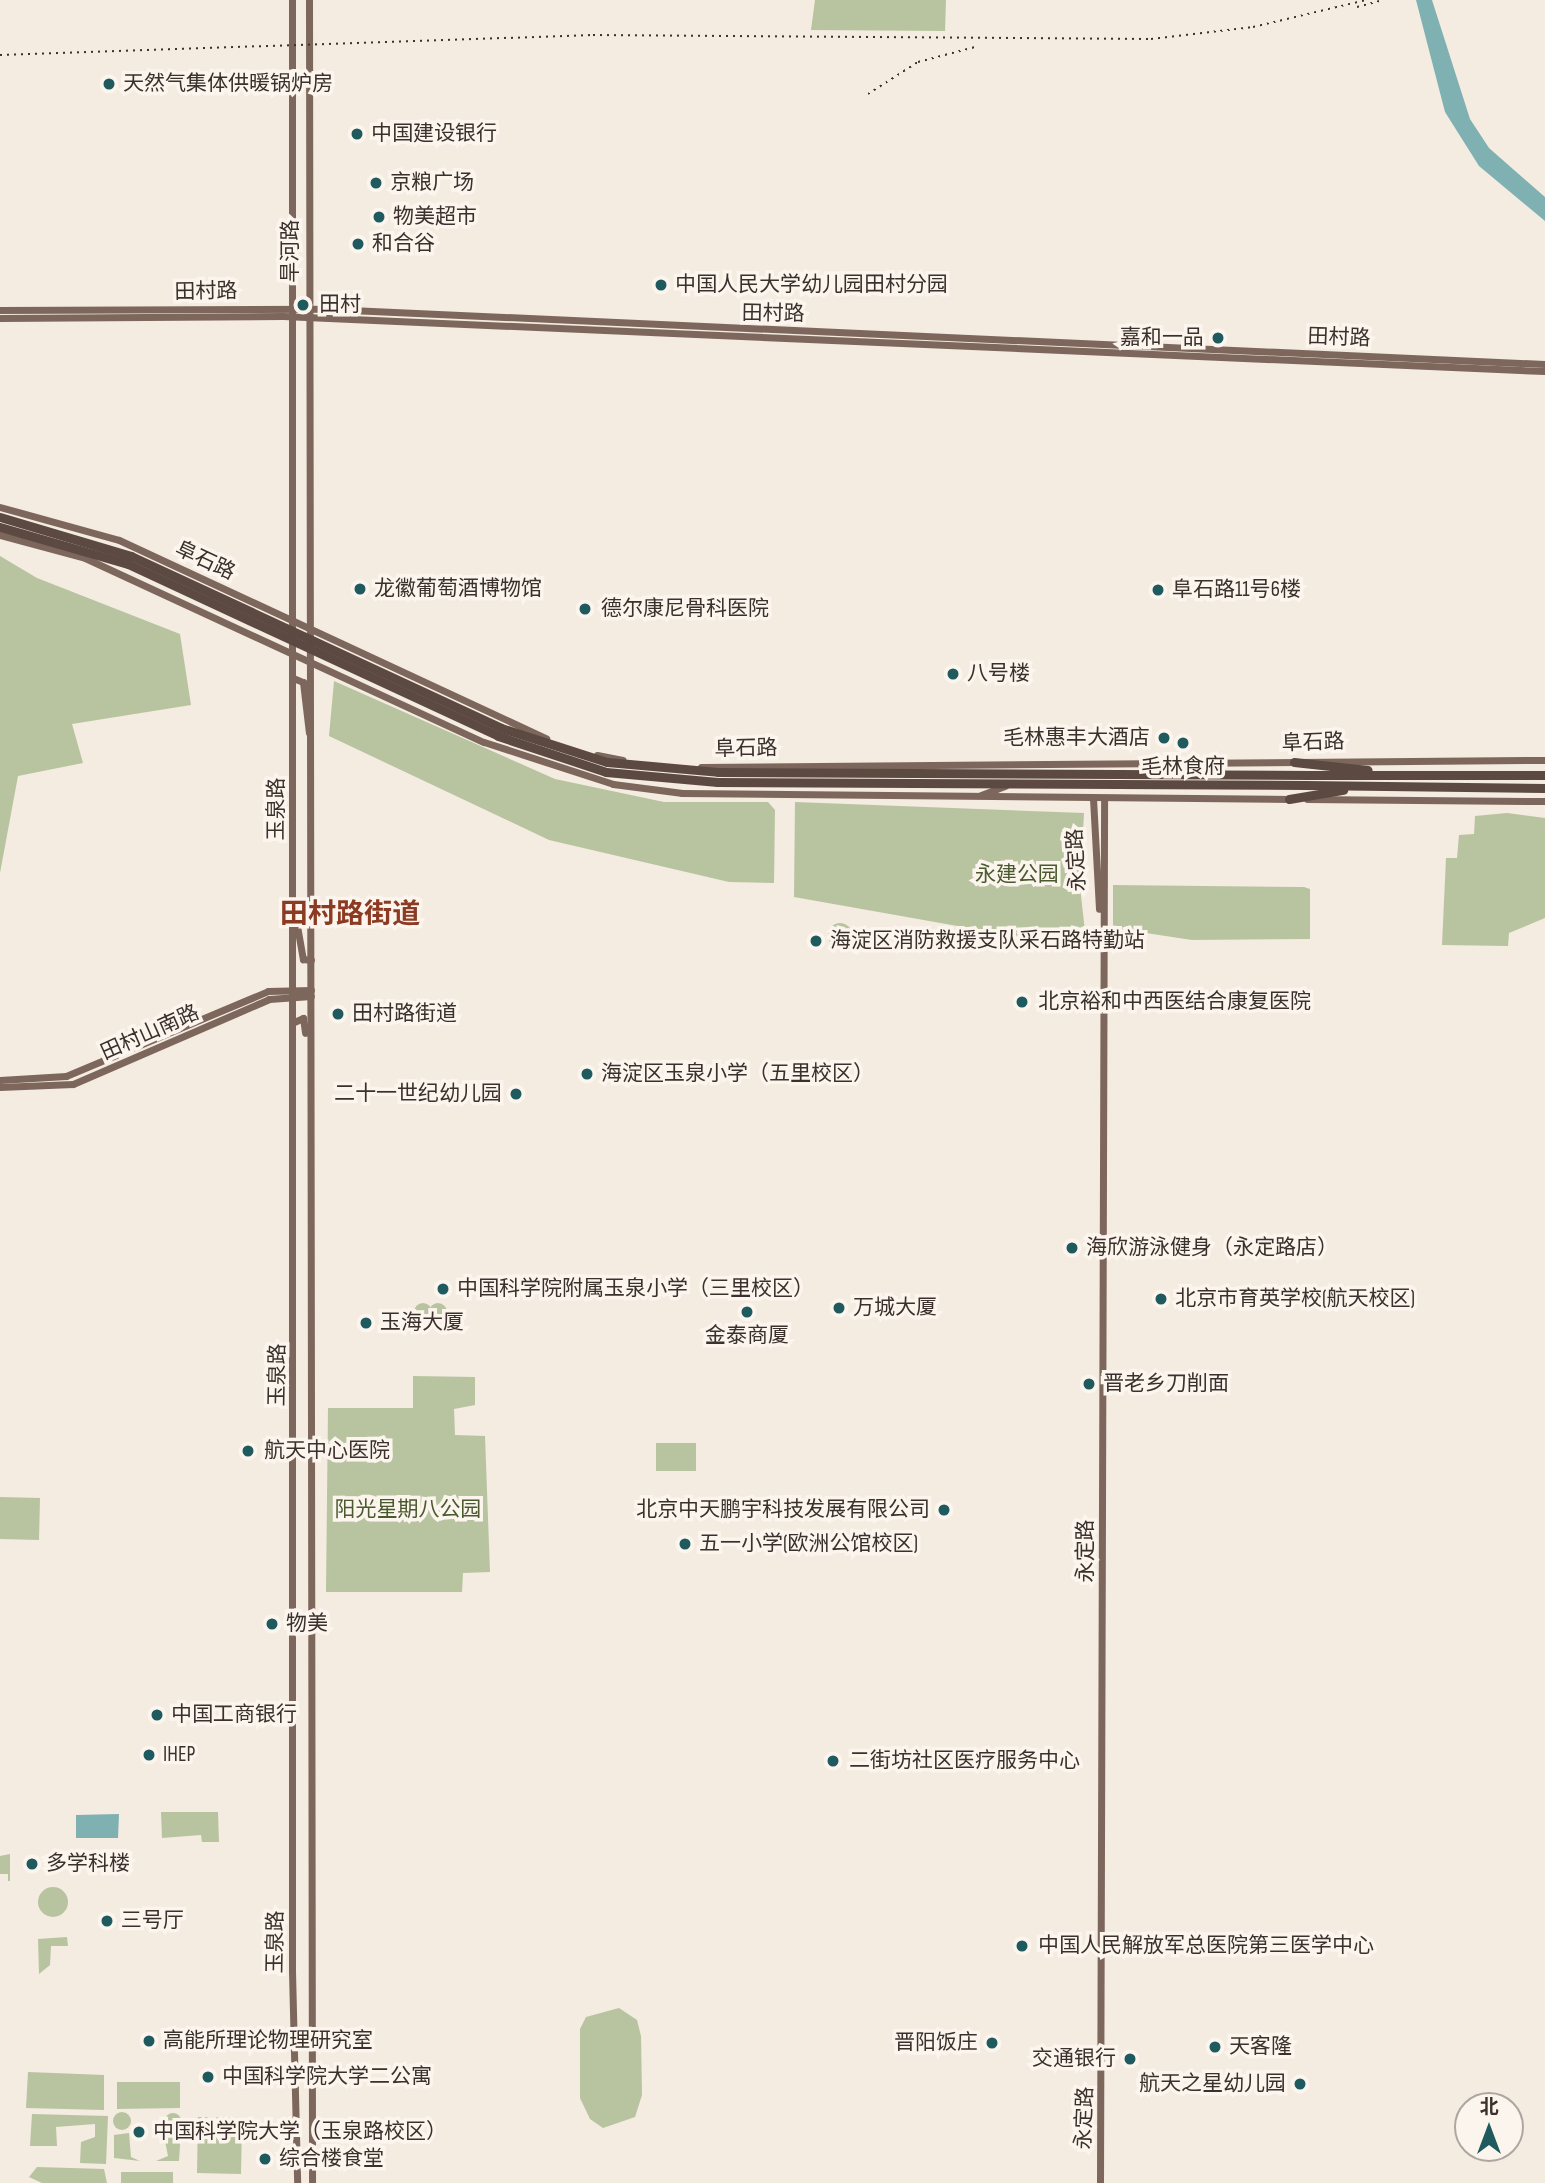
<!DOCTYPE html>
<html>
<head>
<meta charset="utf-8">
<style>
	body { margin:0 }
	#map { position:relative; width:1545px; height:2183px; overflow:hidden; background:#f4ebe1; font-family:"Sofia Sans Condensed","Noto Sans SC",sans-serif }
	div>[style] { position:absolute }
	.green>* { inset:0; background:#b8c4a0 }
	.round { border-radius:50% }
	.water>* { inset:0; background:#7fb0b2 }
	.major>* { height:7px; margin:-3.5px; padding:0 3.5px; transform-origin:3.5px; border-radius:3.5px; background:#7d675c }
	.highway>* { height:9px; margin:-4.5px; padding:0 4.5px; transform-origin:4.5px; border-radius:4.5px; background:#5c4a42 }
	.rail>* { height:2px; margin-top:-1px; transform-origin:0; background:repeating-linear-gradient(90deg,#3b302b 0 2px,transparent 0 7px) }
	.highway-bridge>* { height:9px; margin:-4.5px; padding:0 4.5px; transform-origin:4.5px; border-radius:4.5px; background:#5c4a42 }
	.dots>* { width:19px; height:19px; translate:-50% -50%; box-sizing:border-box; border:4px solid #fbf5ee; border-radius:50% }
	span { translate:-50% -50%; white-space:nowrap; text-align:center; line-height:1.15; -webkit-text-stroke:7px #fbf5ee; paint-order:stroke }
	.poi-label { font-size:21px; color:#3b302b }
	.left { translate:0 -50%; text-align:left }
	.right { translate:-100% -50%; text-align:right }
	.street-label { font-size:21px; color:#3b302b }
	.park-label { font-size:21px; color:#4a5a2e }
	.district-label { font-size:28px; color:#8c3b22; font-weight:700 }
	.north { position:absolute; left:1454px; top:2092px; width:70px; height:70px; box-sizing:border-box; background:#fbf5ee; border:2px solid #aea6a0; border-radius:50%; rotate:0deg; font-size:19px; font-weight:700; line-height:28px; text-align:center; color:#3b302b }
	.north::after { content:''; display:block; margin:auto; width:24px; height:32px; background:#1f5a5e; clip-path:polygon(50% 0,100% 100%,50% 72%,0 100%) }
</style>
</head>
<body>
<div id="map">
	<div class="green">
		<i style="clip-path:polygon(815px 0,946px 0,945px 31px,811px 30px)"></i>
		<i style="clip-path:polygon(0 556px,37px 578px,180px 634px,191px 705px,72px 724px,83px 763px,18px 776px,0 873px)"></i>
		<i style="clip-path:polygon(334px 681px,555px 779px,664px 802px,768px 802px,775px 810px,774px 883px,729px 882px,549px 840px,329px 736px)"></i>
		<i style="clip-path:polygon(795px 802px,1084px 813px,1080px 887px,1087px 949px,794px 897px)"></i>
		<i style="clip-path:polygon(1507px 813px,1545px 818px,1545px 918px,1509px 933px,1508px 946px,1442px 945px,1446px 858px,1457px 858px,1459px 835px,1474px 834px,1475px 816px)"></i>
		<i style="clip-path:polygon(1113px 885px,1304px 887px,1310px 889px,1310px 939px,1192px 940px,1113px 928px)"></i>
		<i class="round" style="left:828px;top:923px;width:24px;height:24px"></i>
		<i class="round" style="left:429px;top:1303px;width:18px;height:18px"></i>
		<i class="round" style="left:414px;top:1303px;width:18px;height:18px"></i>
		<i style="clip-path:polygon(413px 1376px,475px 1377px,475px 1405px,454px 1409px,455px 1435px,485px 1436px,490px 1572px,463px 1573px,462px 1592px,326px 1592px,328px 1408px,413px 1408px)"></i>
		<i style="clip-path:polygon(656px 1443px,696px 1443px,696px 1471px,656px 1471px)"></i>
		<i style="clip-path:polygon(0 1497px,40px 1498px,39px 1540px,0 1539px)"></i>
		<i style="clip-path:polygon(161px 1812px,218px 1812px,219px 1842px,202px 1842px,201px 1835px,162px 1838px)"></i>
		<i style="clip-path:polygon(10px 1854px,10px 1881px,8px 1881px,8px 1874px,0 1874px,0 1856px)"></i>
		<i class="round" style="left:38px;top:1887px;width:30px;height:30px"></i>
		<i style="clip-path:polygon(67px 1937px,68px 1946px,51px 1946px,50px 1965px,39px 1974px,38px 1939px)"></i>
		<i style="clip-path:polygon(619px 2008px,637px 2020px,641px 2036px,642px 2095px,635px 2117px,603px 2128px,590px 2119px,580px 2098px,580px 2029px,586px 2017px)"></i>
		<i style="clip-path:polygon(28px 2072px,104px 2075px,104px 2110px,26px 2108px)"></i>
		<i style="clip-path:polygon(117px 2082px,180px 2082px,180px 2108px,117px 2109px)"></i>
		<i class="round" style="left:113px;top:2112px;width:18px;height:18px"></i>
		<i class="round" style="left:165px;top:2113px;width:16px;height:16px"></i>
		<i style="clip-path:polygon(32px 2114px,108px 2116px,106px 2164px,80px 2163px,81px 2142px,95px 2137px,95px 2124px,56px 2127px,57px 2146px,30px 2146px)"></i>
		<i style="clip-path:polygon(198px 2117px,242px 2118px,241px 2174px,197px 2173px)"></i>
		<i style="clip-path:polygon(163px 2131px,181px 2131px,179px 2161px,156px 2161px,168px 2156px)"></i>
		<i style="clip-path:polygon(129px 2133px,131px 2157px,140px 2161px,114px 2158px,114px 2135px)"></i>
		<i style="clip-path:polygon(37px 2167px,104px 2169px,107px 2183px,42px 2183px,29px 2177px)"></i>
		<i style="clip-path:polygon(121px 2172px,173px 2172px,173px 2183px,121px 2183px)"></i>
	</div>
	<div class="water">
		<i style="clip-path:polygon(1416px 0,1432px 0,1470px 119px,1489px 148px,1545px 197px,1545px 221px,1479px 166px,1445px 112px)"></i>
		<i style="clip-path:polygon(119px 1814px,118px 1838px,76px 1838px,76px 1815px)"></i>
	</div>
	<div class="major">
		<i style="left:292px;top:0;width:1971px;rotate:90deg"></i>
		<i style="left:292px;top:1971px;width:212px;rotate:88.6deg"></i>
		<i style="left:309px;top:0;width:2183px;rotate:89.92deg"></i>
		<i style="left:0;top:310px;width:328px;rotate:-0.2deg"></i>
		<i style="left:328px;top:309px;width:1218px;rotate:2.59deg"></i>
		<i style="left:0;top:318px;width:283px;rotate:-0.4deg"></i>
		<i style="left:283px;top:316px;width:1263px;rotate:2.5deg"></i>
		<i style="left:0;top:507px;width:123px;rotate:15.5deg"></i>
		<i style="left:119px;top:540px;width:471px;rotate:24.9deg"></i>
		<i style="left:0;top:535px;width:88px;rotate:15.1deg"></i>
		<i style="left:85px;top:558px;width:439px;rotate:24.8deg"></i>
		<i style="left:484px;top:742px;width:136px;rotate:18deg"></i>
		<i style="left:613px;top:784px;width:70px;rotate:7.4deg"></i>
		<i style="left:682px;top:793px;width:610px;rotate:0.56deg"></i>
		<i style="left:293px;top:678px;width:11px;rotate:22deg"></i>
		<i style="left:303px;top:682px;width:51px;rotate:83.3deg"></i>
		<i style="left:597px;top:755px;width:26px;rotate:11deg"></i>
		<i style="left:701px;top:767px;width:844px;rotate:-0.48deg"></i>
		<i style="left:981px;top:795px;width:26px;rotate:-21deg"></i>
		<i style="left:1093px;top:798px;width:111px;rotate:86.9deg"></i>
		<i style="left:1307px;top:799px;width:238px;rotate:0.5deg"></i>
		<i style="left:296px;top:920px;width:40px;rotate:80deg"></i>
		<i style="left:303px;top:959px;width:8px;rotate:7deg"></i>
		<i style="left:294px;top:1022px;width:10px;rotate:-24deg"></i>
		<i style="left:303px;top:1018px;width:15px;rotate:82deg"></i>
		<i style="left:0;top:1080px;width:66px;rotate:-3.5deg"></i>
		<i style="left:66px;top:1076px;width:219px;rotate:-22.8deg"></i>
		<i style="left:268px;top:991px;width:43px;rotate:-1.3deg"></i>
		<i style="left:0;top:1087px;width:73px;rotate:-2.4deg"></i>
		<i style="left:73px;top:1084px;width:214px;rotate:-23.4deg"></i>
		<i style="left:269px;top:999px;width:42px;rotate:-4.1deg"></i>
		<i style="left:1100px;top:2183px;width:1385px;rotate:-89.83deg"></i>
	</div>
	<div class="highway">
		<i style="left:1294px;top:762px;width:74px;rotate:6.2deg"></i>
		<i style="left:1309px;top:775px;width:236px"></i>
		<i style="left:1305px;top:785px;width:240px;rotate:0.7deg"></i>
		<i style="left:1289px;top:799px;width:55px;rotate:-9.5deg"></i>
	</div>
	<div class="rail">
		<i style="left:1357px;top:7px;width:27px;rotate:-15deg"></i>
		<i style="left:0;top:55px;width:593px;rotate:-1.93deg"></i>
		<i style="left:593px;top:35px;width:558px;rotate:0.41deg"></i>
		<i style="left:1151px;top:39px;width:103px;rotate:-6.7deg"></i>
		<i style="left:1253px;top:27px;width:116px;rotate:-13.4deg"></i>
		<i style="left:868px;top:94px;width:59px;rotate:-32.6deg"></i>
		<i style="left:918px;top:62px;width:59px;rotate:-14.7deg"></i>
	</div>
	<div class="highway-bridge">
		<i style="left:0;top:517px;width:137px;rotate:16.6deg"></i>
		<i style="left:131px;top:556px;width:408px;rotate:24.9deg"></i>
		<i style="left:501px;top:728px;width:111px;rotate:17.8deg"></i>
		<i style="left:607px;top:762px;width:111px;rotate:5.1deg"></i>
		<i style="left:718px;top:772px;width:591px;rotate:0.29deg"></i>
		<i style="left:0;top:527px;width:133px;rotate:16.1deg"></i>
		<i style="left:128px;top:564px;width:408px;rotate:24.9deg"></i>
		<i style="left:498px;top:736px;width:114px;rotate:18.4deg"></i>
		<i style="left:606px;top:772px;width:112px;rotate:5.1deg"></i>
		<i style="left:718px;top:782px;width:587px;rotate:0.29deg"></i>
	</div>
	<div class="dots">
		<i style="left:109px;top:84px;background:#1f5a5e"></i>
		<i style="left:357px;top:134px;background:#1f5a5e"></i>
		<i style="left:376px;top:183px;background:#1f5a5e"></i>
		<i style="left:379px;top:217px;background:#1f5a5e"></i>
		<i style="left:358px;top:244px;background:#1f5a5e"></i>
		<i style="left:661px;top:285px;background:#1f5a5e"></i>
		<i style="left:303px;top:305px;background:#1f5a5e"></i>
		<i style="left:1218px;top:338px;background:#1f5a5e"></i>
		<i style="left:360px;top:589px;background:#1f5a5e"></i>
		<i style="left:1158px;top:590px;background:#1f5a5e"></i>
		<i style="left:585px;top:609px;background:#1f5a5e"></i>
		<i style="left:953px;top:674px;background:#1f5a5e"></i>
		<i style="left:1164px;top:738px;background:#1f5a5e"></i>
		<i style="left:1183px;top:743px;background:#1f5a5e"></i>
		<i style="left:816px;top:941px;background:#1f5a5e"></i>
		<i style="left:1022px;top:1002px;background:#1f5a5e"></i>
		<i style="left:338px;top:1014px;background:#1f5a5e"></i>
		<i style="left:587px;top:1074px;background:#1f5a5e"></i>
		<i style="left:516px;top:1094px;background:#1f5a5e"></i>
		<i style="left:1072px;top:1248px;background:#1f5a5e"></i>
		<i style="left:443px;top:1289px;background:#1f5a5e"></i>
		<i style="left:1161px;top:1299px;background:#1f5a5e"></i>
		<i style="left:839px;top:1308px;background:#1f5a5e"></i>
		<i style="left:747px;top:1312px;background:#1f5a5e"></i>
		<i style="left:366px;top:1323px;background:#1f5a5e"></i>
		<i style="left:1089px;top:1384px;background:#1f5a5e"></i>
		<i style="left:248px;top:1451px;background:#1f5a5e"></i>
		<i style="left:944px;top:1510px;background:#1f5a5e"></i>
		<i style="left:685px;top:1544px;background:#1f5a5e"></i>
		<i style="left:272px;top:1624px;background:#1f5a5e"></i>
		<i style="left:157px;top:1715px;background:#1f5a5e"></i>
		<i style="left:149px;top:1755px;background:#1f5a5e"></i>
		<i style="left:833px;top:1761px;background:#1f5a5e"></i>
		<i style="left:32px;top:1864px;background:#1f5a5e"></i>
		<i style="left:107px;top:1921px;background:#1f5a5e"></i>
		<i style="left:1022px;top:1946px;background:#1f5a5e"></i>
		<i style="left:149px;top:2041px;background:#1f5a5e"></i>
		<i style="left:992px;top:2043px;background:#1f5a5e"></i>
		<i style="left:1215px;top:2047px;background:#1f5a5e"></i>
		<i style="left:1130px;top:2059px;background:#1f5a5e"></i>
		<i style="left:208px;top:2077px;background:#1f5a5e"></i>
		<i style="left:1300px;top:2084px;background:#1f5a5e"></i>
		<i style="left:139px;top:2132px;background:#1f5a5e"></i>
		<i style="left:265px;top:2159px;background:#1f5a5e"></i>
	</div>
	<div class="poi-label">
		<span class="left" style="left:123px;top:84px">天然气集体供暖锅炉房</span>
		<span class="left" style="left:371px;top:134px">中国建设银行</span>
		<span class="left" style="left:390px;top:183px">京粮广场</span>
		<span class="left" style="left:393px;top:217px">物美超市</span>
		<span class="left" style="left:372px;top:244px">和合谷</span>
		<span class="left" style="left:675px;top:285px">中国人民大学幼儿园田村分园</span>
		<span class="left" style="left:319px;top:305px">田村</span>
		<span class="right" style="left:1204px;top:338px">嘉和一品</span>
		<span class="left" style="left:374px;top:589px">龙徽葡萄酒博物馆</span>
		<span class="left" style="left:1172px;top:590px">阜石路11号6楼</span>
		<span class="left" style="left:601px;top:609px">德尔康尼骨科医院</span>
		<span class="left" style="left:967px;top:674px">八号楼</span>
		<span class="right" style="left:1150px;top:738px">毛林惠丰大酒店</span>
		<span style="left:1183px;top:767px">毛林食府</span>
		<span class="left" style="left:830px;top:941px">海淀区消防救援支队采石路特勤站</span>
		<span class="left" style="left:1038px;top:1002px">北京裕和中西医结合康复医院</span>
		<span class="left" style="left:352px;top:1014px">田村路街道</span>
		<span class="left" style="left:601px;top:1074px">海淀区玉泉小学（五里校区）</span>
		<span class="right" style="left:502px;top:1094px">二十一世纪幼儿园</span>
		<span class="left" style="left:1086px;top:1248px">海欣游泳健身（永定路店）</span>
		<span class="left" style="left:457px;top:1289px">中国科学院附属玉泉小学（三里校区）</span>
		<span class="left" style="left:1175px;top:1299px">北京市育英学校(航天校区)</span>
		<span class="left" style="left:853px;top:1308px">万城大厦</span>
		<span class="left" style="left:380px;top:1323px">玉海大厦</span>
		<span style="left:747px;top:1336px">金泰商厦</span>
		<span class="left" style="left:1103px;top:1384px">晋老乡刀削面</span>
		<span class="left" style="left:264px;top:1451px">航天中心医院</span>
		<span class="right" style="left:930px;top:1510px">北京中天鹏宇科技发展有限公司</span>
		<span class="left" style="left:699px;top:1544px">五一小学(欧洲公馆校区)</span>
		<span class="left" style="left:286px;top:1624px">物美</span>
		<span class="left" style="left:171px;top:1715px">中国工商银行</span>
		<span class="left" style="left:163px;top:1755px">IHEP</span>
		<span class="left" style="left:849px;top:1761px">二街坊社区医疗服务中心</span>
		<span class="left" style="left:46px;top:1864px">多学科楼</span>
		<span class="left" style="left:121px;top:1921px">三号厅</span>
		<span class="left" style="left:1038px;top:1946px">中国人民解放军总医院第三医学中心</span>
		<span class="left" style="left:163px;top:2041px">高能所理论物理研究室</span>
		<span class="right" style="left:978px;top:2043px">晋阳饭庄</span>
		<span class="left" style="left:1229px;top:2047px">天客隆</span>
		<span class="right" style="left:1116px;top:2059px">交通银行</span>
		<span class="left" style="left:222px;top:2077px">中国科学院大学二公寓</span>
		<span class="right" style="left:1286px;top:2084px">航天之星幼儿园</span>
		<span class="left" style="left:153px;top:2132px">中国科学院大学（玉泉路校区）</span>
		<span class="left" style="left:279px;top:2159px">综合楼食堂</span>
	</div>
	<div class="street-label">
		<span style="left:291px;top:251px;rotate:-90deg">旱河路</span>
		<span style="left:206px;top:292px;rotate:-1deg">田村路</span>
		<span style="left:773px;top:314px;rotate:1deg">田村路</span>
		<span style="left:1339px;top:338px;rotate:2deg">田村路</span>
		<span style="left:205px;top:561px;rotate:25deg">阜石路</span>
		<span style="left:1313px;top:743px;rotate:-2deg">阜石路</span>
		<span style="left:746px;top:749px;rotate:-1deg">阜石路</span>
		<span style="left:277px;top:809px;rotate:-90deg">玉泉路</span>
		<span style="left:1077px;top:860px;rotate:-93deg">永定路</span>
		<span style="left:150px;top:1033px;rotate:-24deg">田村山南路</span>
		<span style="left:278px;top:1375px;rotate:-89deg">玉泉路</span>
		<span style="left:1086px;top:1551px;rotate:-90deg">永定路</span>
		<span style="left:276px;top:1942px;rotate:-89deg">玉泉路</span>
		<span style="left:1085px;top:2118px;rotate:-88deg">永定路</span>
	</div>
	<div class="park-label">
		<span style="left:1017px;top:875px">永建公园</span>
		<span style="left:408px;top:1510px">阳光星期八公园</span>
	</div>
	<div class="district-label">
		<span style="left:350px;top:915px">田村路街道</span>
	</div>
	<div class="north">北</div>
</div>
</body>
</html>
